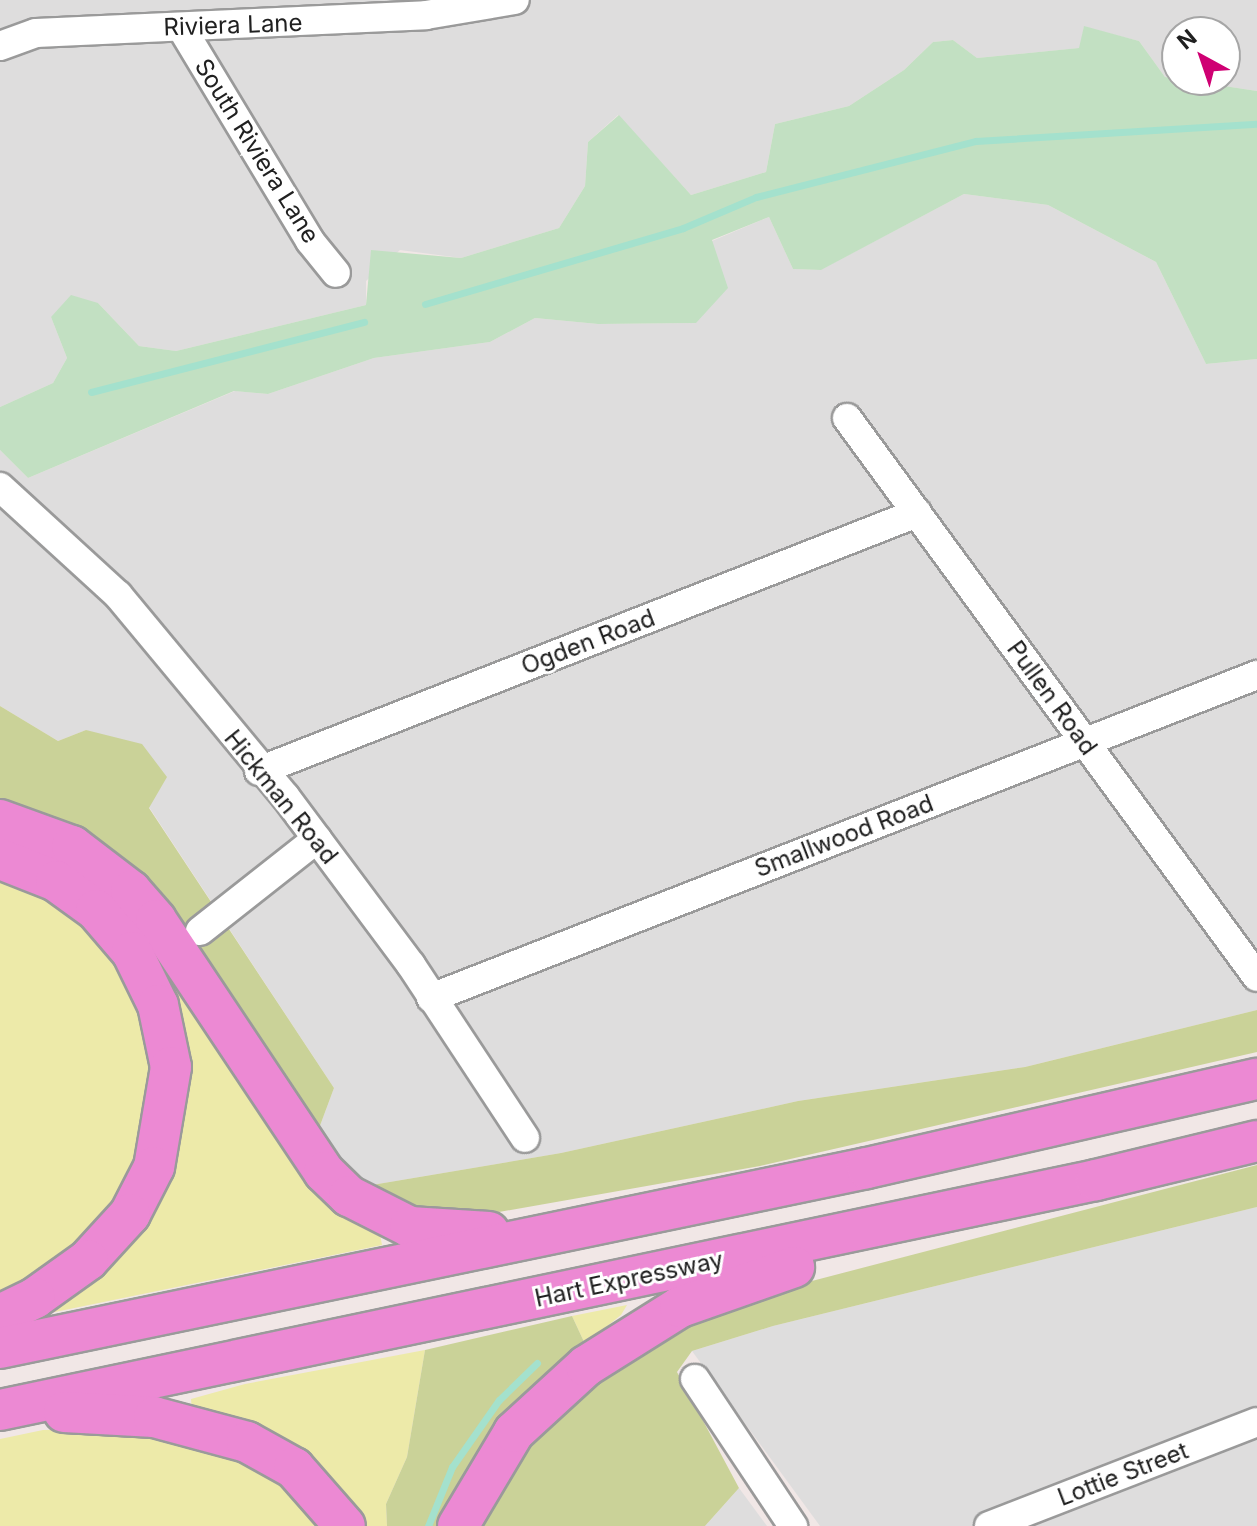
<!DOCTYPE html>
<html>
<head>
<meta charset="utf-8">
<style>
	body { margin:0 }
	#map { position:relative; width:1257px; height:1526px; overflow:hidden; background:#f1e7e6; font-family:Inter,sans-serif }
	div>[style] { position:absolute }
	.residential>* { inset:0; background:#dedddd }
	.grass>* { inset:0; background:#edeaa9 }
	.forest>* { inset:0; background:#cad298 }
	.wetland>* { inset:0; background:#c2e0c2 }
	.stream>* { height:7px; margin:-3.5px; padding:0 3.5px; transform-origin:3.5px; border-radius:3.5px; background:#a4e1cd }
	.roads { filter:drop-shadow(2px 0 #9a9a9a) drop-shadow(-2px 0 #9a9a9a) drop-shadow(0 2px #9a9a9a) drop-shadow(0 -2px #9a9a9a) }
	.minor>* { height:28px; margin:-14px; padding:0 14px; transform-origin:14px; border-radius:14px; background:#fff }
	.highway>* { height:40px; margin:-20px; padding:0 20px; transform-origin:20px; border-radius:20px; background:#ec89d3 }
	span { translate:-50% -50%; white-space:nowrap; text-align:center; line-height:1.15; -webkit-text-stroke:6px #fff; paint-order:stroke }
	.street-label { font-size:24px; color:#202020 }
	.north { position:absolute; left:1161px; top:16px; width:80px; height:80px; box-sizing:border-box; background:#fff; border:2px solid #a6a6a6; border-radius:50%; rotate:320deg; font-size:22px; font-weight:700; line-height:32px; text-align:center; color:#202020 }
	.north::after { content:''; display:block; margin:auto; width:28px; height:36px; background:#cf0073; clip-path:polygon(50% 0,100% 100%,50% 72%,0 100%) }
</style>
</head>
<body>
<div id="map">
	<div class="residential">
		<i style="clip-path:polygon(0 0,1257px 0,1257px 91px,1184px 80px,1225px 80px,1225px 32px,1177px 32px,1177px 79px,1165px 77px,1139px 41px,1084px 27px,1080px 48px,977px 58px,953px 40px,933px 42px,904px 70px,849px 106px,775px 124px,766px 172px,691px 195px,618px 115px,588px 142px,585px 186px,559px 228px,461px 258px,400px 250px,366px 281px,366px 305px,176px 351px,139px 346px,98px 303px,51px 317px,67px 358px,53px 383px,0 407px)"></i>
		<i style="clip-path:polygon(964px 194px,1048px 205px,1156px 262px,1206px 364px,1257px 359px,1257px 1010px,1025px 1067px,798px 1101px,561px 1153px,366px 1186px,318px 1131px,334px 1088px,149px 807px,86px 730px,58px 741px,0 706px,0 450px,28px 478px,235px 391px,268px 394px,374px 358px,490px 342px,535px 318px,598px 324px,696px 323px,712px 241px,769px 217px,793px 269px,820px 270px)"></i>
		<i style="clip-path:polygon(1257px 1207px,1257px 1526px,820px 1526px,692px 1351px,773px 1326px)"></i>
		<i style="clip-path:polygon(739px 1488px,767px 1526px,705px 1526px)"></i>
	</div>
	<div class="grass">
		<i style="clip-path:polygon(0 872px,62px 900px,121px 959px,158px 1050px,151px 1133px,117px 1213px,0 1306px)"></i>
		<i style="clip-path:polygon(173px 963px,329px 1203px,380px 1234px,382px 1245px,50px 1313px,46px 1302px,156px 1190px,155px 972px)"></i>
		<i style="clip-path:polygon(627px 1305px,621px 1315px,585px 1344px,572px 1316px)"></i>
		<i style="clip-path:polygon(425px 1350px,407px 1457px,386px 1504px,387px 1526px,362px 1526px,192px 1411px,191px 1399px,245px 1384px)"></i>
		<i style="clip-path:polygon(126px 1428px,271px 1466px,334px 1526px,0 1526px,0 1439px,43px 1430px)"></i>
	</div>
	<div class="forest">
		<i style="clip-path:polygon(0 706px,58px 741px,86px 730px,142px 744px,167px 777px,149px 808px,334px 1088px,318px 1131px,184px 931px,0 802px)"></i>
		<i style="clip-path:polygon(1257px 1010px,1257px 1052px,760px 1166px,471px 1217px,428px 1217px,366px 1186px,561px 1153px,798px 1101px,1025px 1067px)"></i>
		<i style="clip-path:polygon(1257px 1165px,1257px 1207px,773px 1326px,692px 1351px,677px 1372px,739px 1488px,705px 1526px,484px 1526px,493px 1502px,530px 1448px,577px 1398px,671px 1332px,762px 1294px)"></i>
		<i style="clip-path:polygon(572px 1316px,585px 1344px,446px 1526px,387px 1526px,386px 1504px,407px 1457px,425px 1350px)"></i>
	</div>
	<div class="wetland">
		<i style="clip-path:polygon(1084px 26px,1139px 41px,1165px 77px,1257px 91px,1257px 359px,1206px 364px,1156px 262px,1048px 205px,964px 194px,821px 270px,793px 269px,769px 217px,712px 240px,728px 288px,696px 323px,598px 324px,535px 318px,490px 342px,374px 358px,268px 394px,234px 391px,28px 478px,0 450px,0 407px,53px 383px,67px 358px,51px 317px,71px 295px,98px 303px,139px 346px,176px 351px,366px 305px,371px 250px,461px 258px,559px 228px,585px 186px,588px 142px,619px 115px,691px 195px,766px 172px,775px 124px,849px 106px,904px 70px,933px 42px,953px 40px,977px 58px,1079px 48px)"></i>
	</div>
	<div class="stream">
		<i style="left:425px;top:304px;width:269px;rotate:-16.4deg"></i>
		<i style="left:683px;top:228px;width:79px;rotate:-23deg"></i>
		<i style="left:756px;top:197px;width:227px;rotate:-14.3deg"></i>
		<i style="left:976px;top:141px;width:282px;rotate:-3.5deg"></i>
		<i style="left:91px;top:392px;width:282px;rotate:-14.4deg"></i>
		<i style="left:428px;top:1526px;width:64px;rotate:-67.9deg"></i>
		<i style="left:452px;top:1467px;width:82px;rotate:-55deg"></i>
		<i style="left:499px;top:1400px;width:53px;rotate:-44.2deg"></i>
	</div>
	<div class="roads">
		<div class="minor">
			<i style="left:181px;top:27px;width:250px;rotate:58.9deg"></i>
			<i style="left:310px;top:241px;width:41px;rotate:50.9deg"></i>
			<i style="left:0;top:46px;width:38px;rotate:-20deg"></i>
			<i style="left:36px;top:33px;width:390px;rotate:-2.6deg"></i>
			<i style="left:426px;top:15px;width:90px;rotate:-9.6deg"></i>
			<i style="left:847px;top:418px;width:693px;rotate:53.74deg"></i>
			<i style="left:0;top:487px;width:160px;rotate:42.5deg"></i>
			<i style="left:118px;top:595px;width:261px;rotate:50.3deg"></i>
			<i style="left:285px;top:796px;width:211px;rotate:53.3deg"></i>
			<i style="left:411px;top:965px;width:207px;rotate:56.6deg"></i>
			<i style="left:259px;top:771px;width:707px;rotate:-21.41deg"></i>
			<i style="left:200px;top:931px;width:149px;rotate:-38.2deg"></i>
			<i style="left:431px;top:998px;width:887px;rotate:-21.36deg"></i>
			<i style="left:695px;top:1379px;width:177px;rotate:56.3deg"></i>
			<i style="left:989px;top:1526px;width:287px;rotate:-21.2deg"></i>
		</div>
		<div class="highway">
			<i style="left:0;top:820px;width:77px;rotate:19.9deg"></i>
			<i style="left:72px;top:846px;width:74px;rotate:37.3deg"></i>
			<i style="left:131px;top:891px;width:38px;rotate:49deg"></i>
			<i style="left:156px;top:920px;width:303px;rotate:56.3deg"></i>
			<i style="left:324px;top:1172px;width:35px;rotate:44deg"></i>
			<i style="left:349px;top:1196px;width:68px;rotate:26.9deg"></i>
			<i style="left:410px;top:1227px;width:79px;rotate:3.6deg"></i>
			<i style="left:0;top:859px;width:60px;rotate:21.4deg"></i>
			<i style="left:56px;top:881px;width:49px;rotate:35.9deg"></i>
			<i style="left:96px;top:910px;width:55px;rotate:49.4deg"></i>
			<i style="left:132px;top:952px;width:59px;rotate:63.9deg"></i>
			<i style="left:158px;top:1005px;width:63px;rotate:78.2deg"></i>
			<i style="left:171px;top:1067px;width:101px;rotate:99.6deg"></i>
			<i style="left:154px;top:1167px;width:53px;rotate:117.1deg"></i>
			<i style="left:130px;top:1214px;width:62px;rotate:132.4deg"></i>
			<i style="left:88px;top:1260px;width:65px;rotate:144.4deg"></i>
			<i style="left:35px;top:1298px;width:39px;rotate:154deg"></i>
			<i style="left:0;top:1348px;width:885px;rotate:-11.73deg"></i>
			<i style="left:867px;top:1168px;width:400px;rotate:-12.9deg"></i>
			<i style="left:0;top:1410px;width:1120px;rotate:-11.85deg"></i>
			<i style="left:1096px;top:1180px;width:166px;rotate:-13.6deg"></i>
			<i style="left:64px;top:1412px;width:90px;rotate:3.2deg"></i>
			<i style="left:154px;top:1417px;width:96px;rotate:15deg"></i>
			<i style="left:247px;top:1442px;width:54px;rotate:29deg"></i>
			<i style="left:294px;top:1468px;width:77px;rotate:48.7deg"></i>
			<i style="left:458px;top:1526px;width:109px;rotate:-59.2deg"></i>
			<i style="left:514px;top:1432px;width:98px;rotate:-42.5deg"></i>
			<i style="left:586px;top:1366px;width:111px;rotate:-32.1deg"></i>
			<i style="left:680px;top:1307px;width:121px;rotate:-19.3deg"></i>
		</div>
	</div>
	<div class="street-label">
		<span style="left:233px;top:25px;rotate:-2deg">Riviera Lane</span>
		<span style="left:257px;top:151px;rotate:58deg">South Riviera Lane</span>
		<span style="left:588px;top:642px;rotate:-21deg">Ogden Road</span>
		<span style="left:1052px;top:698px;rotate:54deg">Pullen Road</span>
		<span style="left:281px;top:797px;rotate:51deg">Hickman Road</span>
		<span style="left:844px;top:836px;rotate:-21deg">Smallwood Road</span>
		<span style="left:629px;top:1279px;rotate:-12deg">Hart Expressway</span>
		<span style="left:1123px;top:1474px;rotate:-21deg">Lottie Street</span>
	</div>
	<div class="north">N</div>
</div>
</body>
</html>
